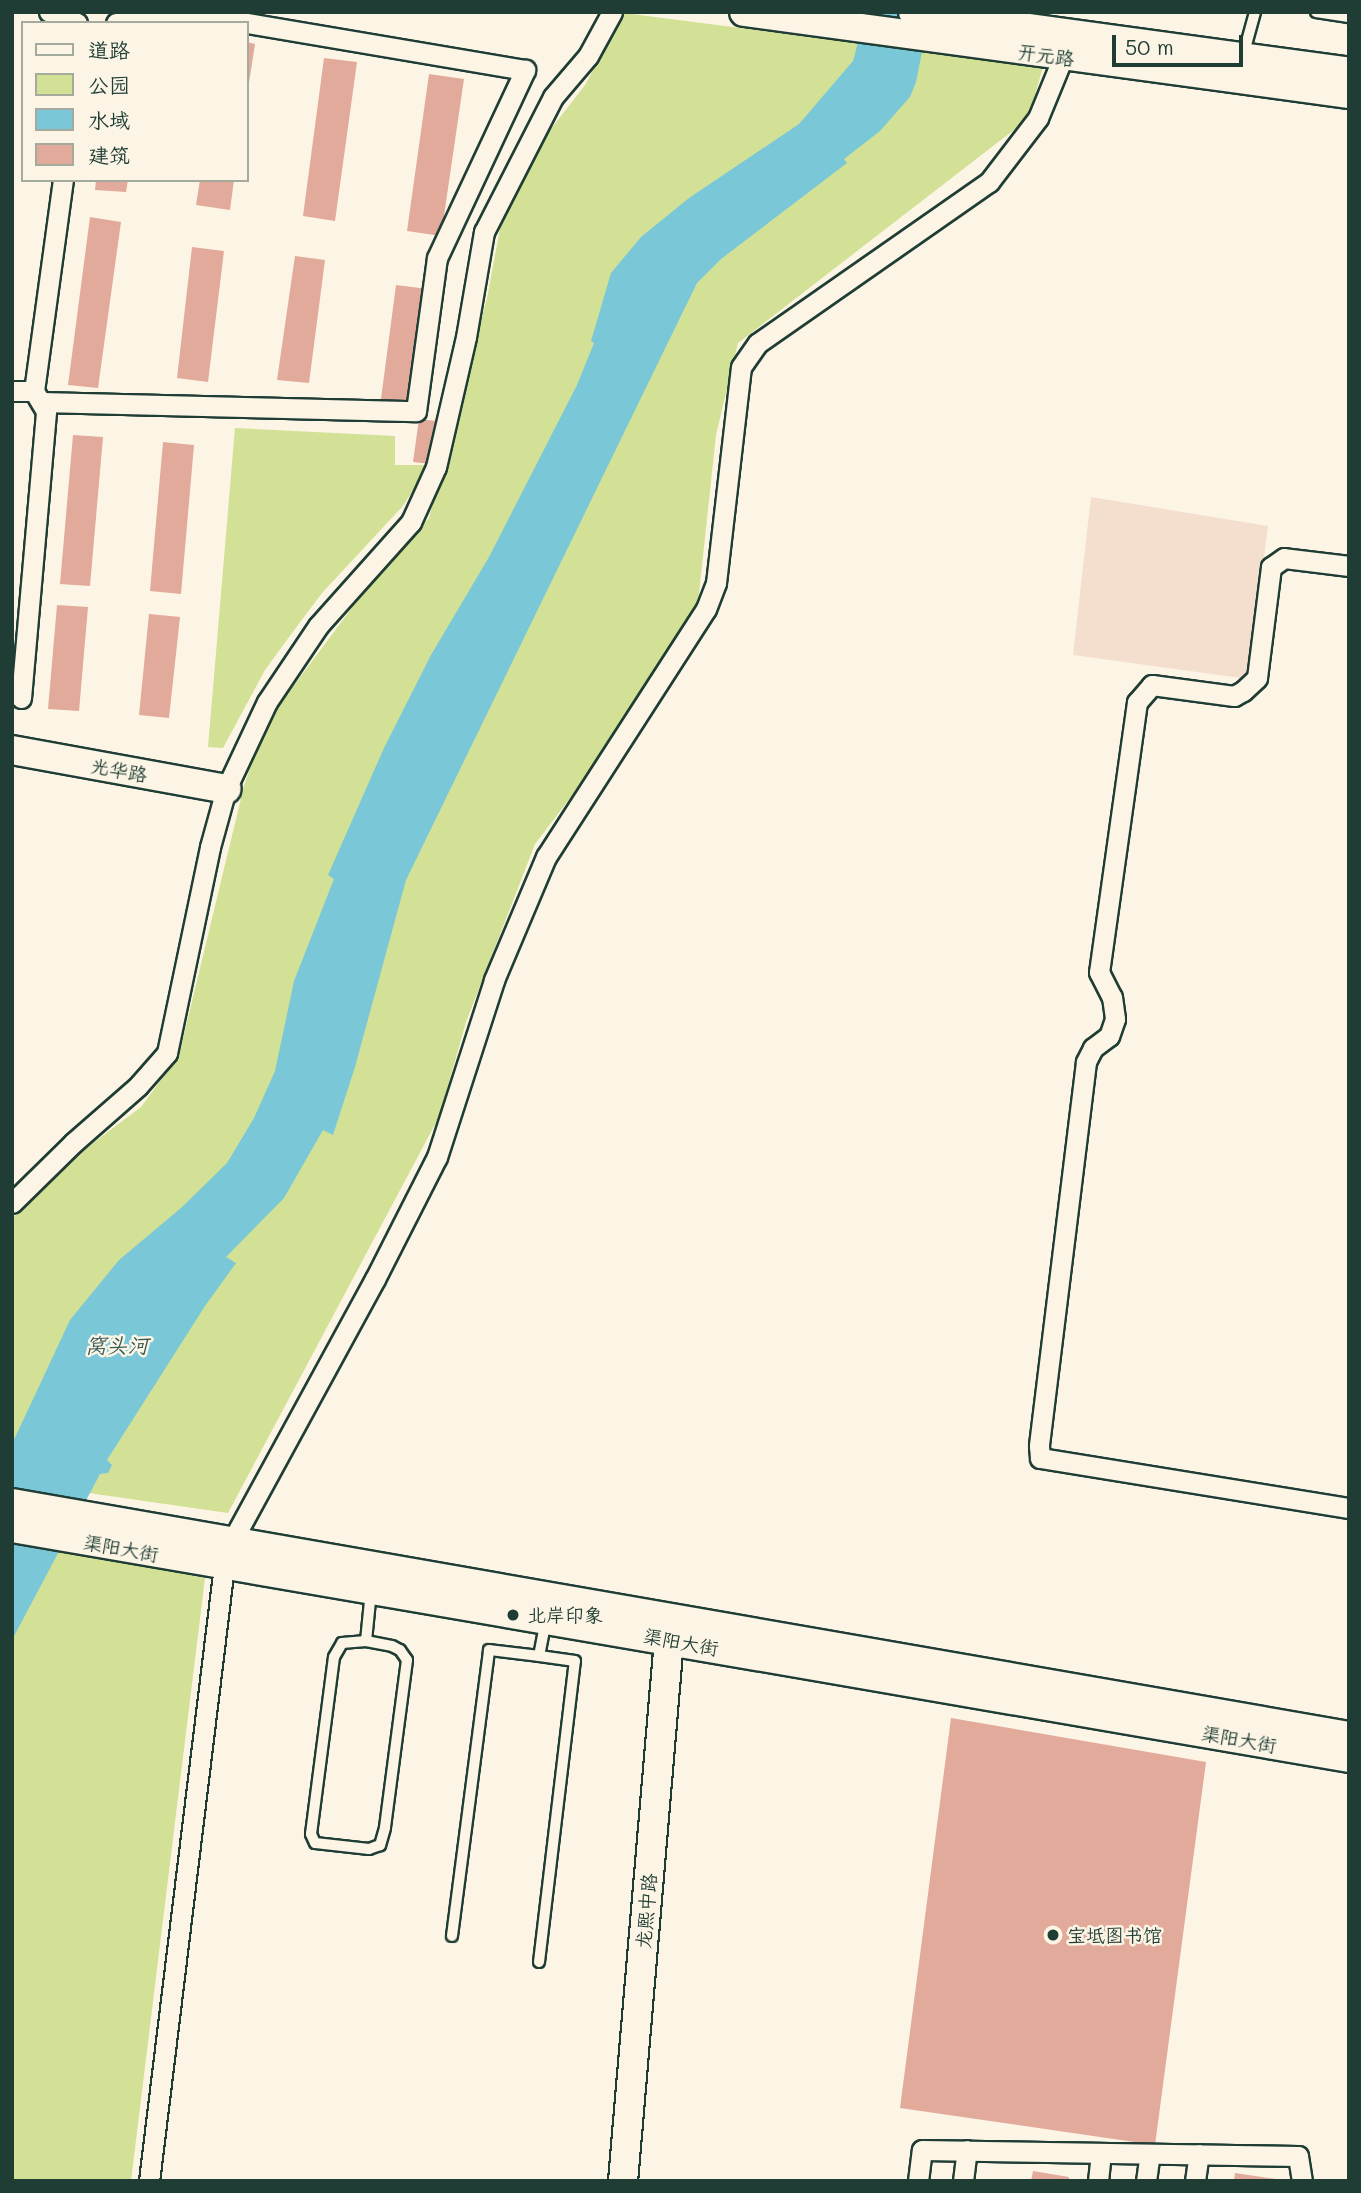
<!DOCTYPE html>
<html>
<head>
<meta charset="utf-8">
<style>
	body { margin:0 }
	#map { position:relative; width:1361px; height:2193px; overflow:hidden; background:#fcf5e5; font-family:Mali,"LXGW WenKai TC",sans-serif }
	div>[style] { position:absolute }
	.built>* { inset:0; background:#f4dece }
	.green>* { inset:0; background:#d2e195 }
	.water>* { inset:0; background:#7ac7d8 }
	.building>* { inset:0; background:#e2aa9a }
	.roads { filter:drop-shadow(2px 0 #1f3d34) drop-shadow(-2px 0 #1f3d34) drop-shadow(0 2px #1f3d34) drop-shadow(0 -2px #1f3d34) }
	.lane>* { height:10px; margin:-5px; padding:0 5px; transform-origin:5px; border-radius:5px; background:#fcf5e5 }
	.street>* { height:19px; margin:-9.5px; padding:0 9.5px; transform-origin:9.5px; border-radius:9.5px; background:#fcf5e5 }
	.secondary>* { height:28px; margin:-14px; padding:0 14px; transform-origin:14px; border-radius:14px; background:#fcf5e5 }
	.dots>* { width:19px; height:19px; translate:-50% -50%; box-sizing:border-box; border:4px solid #fcf5e5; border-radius:50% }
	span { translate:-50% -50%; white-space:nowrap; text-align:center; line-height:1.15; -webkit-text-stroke:5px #fcf5e5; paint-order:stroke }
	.street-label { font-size:19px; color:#1f3d34 }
	.poi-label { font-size:19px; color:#1f3d34 }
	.left { translate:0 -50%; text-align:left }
	.water-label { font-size:21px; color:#315955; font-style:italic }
	.frame { position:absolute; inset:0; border:14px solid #1f3d34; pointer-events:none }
	.legend { position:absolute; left:21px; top:21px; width:228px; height:161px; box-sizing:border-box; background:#fcf5e5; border:2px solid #a4ab9e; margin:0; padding:9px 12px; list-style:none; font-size:21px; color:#1f3d34 }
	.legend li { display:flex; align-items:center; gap:14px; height:35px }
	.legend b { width:35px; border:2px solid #a4ab9e }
	.scale { position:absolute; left:1112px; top:35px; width:131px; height:32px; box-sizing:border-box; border:4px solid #1f3d34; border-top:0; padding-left:9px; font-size:21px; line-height:24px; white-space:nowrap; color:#1f3d34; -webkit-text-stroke:5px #fcf5e5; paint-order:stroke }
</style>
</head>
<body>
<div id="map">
	<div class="built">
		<i style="clip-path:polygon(1091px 497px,1268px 526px,1248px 679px,1073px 655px)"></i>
	</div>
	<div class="green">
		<i style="clip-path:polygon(624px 13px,1043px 67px,1028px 119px,738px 343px,716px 435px,698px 603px,603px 755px,535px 844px,466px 1022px,439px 1117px,228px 1513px,12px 1482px,12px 1219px,68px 1162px,141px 1107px,179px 1055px,244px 786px,265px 724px,366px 589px,429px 518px,487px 298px,502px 218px,540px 143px,585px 85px)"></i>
		<i style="clip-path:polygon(235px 428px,395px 436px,395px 465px,430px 465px,402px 507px,322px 593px,292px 633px,265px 670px,223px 748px,208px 747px)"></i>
		<i style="clip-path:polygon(12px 1542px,205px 1578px,131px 2181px,12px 2181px)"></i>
	</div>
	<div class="water">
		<i style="clip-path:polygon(866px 12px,930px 12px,916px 82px,910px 97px,880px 131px,844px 159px,847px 163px,721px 259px,697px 283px,406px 880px,355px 1067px,333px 1135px,323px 1130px,284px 1198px,226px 1257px,236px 1263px,205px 1306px,107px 1460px,112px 1465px,108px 1473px,100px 1474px,12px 1640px,12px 1444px,70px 1320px,119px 1260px,181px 1208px,227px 1163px,254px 1118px,275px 1071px,294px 981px,334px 879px,328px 875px,384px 748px,431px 655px,489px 557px,577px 385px,594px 343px,591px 341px,611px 273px,641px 237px,689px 198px,799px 124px,853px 61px)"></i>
	</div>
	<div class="building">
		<i style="clip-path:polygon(247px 42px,255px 44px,248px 89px,247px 89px)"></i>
		<i style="clip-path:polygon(324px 58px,357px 62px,335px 221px,303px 216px)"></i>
		<i style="clip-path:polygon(429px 74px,464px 79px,441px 236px,407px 231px)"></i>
		<i style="clip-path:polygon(96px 180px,128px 180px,126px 192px,95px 190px)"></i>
		<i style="clip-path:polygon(200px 180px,234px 180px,230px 210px,196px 205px)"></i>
		<i style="clip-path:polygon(90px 217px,121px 222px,98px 388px,68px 385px)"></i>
		<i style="clip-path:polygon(192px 247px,224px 251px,208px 382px,177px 378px)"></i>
		<i style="clip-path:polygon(295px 256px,325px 260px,309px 383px,277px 380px)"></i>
		<i style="clip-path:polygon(396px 285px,428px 289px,413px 403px,381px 399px)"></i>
		<i style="clip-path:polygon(419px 419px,436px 421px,430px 464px,413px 462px)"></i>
		<i style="clip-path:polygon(73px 435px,103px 437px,90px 586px,60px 584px)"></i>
		<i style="clip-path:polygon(163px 442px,194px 445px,181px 594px,150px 591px)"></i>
		<i style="clip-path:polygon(57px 605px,88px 607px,79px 711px,48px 709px)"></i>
		<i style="clip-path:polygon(149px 614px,180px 617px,169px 718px,139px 715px)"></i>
		<i style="clip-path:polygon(951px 1718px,1206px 1762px,1155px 2145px,900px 2108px)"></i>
		<i style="clip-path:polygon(1033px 2171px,1069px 2177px,1069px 2181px,1031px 2181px)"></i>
		<i style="clip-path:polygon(1235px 2173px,1276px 2179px,1276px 2181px,1234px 2181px)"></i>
	</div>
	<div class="roads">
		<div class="lane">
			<i style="left:1316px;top:12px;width:33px;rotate:9deg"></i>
			<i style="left:1243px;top:56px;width:46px;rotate:-74.7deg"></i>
			<i style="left:366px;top:1641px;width:26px;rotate:11deg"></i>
			<i style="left:392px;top:1646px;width:9px;rotate:27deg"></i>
			<i style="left:400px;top:1650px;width:12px;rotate:55deg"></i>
			<i style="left:407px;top:1660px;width:169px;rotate:97.5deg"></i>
			<i style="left:385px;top:1828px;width:18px;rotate:106deg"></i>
			<i style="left:380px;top:1845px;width:12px;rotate:160deg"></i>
			<i style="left:369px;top:1849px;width:54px;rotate:-173.7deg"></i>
			<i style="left:315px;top:1843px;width:10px;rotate:-114deg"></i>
			<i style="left:311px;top:1834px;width:178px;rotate:-82.6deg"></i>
			<i style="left:334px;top:1657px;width:16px;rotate:-60deg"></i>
			<i style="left:342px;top:1643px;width:24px;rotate:-5deg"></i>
			<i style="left:366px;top:1641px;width:50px;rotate:-84.3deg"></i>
			<i style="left:452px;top:1936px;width:288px;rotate:-82.6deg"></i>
			<i style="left:489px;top:1650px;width:50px;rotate:6.8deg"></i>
			<i style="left:539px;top:1962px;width:303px;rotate:-83.2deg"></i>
			<i style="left:575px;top:1661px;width:36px;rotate:-172deg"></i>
			<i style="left:539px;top:1656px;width:33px;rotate:-79deg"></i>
		</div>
		<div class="street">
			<i style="left:49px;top:12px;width:30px;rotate:21deg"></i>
			<i style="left:116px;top:23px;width:87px;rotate:-5.3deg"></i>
			<i style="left:203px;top:15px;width:44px;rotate:10.5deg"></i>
			<i style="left:12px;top:391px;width:22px"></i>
			<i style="left:41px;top:402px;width:375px;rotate:1.4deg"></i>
			<i style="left:416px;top:411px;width:154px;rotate:-82.2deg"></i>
			<i style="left:437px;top:258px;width:208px;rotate:-64.9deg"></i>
			<i style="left:525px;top:70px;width:282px;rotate:-170.4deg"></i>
			<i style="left:1349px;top:566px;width:65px;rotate:-173deg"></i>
			<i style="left:1284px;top:558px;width:16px;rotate:145deg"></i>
			<i style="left:1271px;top:567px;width:112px;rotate:97.2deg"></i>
			<i style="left:1257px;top:678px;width:19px;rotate:137deg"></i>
			<i style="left:1243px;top:691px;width:10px;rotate:151deg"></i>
			<i style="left:1234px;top:696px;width:83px;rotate:-172.4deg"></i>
			<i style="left:1152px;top:685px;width:23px;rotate:131deg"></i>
			<i style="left:1137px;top:702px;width:273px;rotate:98deg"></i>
			<i style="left:1099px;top:972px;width:28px;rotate:63deg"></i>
			<i style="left:1112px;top:997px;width:22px;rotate:82deg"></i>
			<i style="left:1115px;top:1019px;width:18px;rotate:109deg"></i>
			<i style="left:1109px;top:1036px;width:20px;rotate:143deg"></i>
			<i style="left:1093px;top:1048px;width:16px;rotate:117deg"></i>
			<i style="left:1086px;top:1062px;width:387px;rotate:97deg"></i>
			<i style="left:1039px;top:1446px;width:12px;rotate:85deg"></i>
			<i style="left:1040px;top:1458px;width:313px;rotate:9.2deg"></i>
			<i style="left:21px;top:698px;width:288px;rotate:-85deg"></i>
			<i style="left:46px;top:411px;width:23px;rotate:-121deg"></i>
			<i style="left:34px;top:391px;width:213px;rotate:-82.2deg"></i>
			<i style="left:12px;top:1203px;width:86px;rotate:-44.5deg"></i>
			<i style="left:73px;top:1143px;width:86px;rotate:-41.2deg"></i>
			<i style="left:138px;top:1086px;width:44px;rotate:-48.7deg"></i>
			<i style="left:167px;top:1053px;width:210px;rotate:-78.2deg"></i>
			<i style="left:210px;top:847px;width:60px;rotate:-74.6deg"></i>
			<i style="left:226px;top:789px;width:96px;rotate:-64.8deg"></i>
			<i style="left:267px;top:702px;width:92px;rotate:-56.1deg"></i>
			<i style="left:318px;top:626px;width:140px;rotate:-48.2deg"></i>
			<i style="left:411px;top:522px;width:60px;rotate:-65.6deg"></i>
			<i style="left:436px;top:467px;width:133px;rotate:-77deg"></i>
			<i style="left:466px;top:337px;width:107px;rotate:-80.3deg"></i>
			<i style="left:484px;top:232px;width:152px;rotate:-62.9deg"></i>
			<i style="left:553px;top:97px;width:54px;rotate:-49.5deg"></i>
			<i style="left:588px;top:56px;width:50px;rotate:-61.4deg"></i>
			<i style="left:231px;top:1543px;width:301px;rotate:-61.4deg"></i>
			<i style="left:375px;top:1279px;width:137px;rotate:-63.1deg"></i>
			<i style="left:437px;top:1157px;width:186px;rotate:-72.1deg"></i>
			<i style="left:494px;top:980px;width:134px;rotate:-67.1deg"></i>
			<i style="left:546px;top:857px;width:295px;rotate:-57.2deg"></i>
			<i style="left:706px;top:609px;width:28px;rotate:-69deg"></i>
			<i style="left:716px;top:583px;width:217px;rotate:-83.4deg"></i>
			<i style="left:741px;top:367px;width:29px;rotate:-55deg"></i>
			<i style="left:758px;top:343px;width:282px;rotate:-34.9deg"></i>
			<i style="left:989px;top:182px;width:81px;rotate:-52.6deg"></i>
			<i style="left:1038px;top:118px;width:66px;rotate:-67.7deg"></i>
			<i style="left:149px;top:2181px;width:620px;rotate:-83.05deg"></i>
			<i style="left:918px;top:2181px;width:31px;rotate:-83deg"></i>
			<i style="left:922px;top:2150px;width:376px;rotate:0.9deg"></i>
			<i style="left:1298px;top:2156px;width:25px;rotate:81deg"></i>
			<i style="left:963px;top:2181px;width:31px;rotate:-83deg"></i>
			<i style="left:1098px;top:2181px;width:28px;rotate:-84deg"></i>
			<i style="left:1146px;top:2181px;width:27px;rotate:-82deg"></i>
			<i style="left:1195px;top:2181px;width:27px;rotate:-82deg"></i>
		</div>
		<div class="secondary">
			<i style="left:744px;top:12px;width:611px;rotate:7.72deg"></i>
			<i style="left:913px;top:12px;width:440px;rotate:7.8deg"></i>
			<i style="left:12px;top:750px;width:218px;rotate:10.3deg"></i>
			<i style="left:12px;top:1503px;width:1357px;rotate:9.89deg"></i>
			<i style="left:12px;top:1528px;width:1357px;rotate:9.76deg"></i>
			<i style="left:623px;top:2181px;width:543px;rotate:-85.14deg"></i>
		</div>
	</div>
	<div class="dots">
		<i style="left:513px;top:1615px;background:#1f3d34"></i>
		<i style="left:1053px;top:1935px;background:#1f3d34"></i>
	</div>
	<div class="street-label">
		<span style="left:1046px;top:55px;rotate:8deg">开元路</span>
		<span style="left:119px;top:770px;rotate:10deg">光华路</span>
		<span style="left:121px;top:1548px;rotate:10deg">渠阳大街</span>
		<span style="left:681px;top:1642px;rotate:10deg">渠阳大街</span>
		<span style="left:1239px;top:1739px;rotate:10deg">渠阳大街</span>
		<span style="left:646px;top:1911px;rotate:-85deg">龙熙中路</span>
	</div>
	<div class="poi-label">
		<span class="left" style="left:527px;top:1615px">北岸印象</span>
		<span class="left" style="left:1067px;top:1935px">宝坻图书馆</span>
	</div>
	<div class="water-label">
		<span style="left:117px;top:1345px">窝头河</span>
	</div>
	<div class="frame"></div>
	<ul class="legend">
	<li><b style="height:9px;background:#fcf5e5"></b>道路</li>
	<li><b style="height:19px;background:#d2e195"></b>公园</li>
	<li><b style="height:19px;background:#7ac7d8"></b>水域</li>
	<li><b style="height:19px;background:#e2aa9a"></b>建筑</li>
	</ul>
	<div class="scale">50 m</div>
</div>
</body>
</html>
